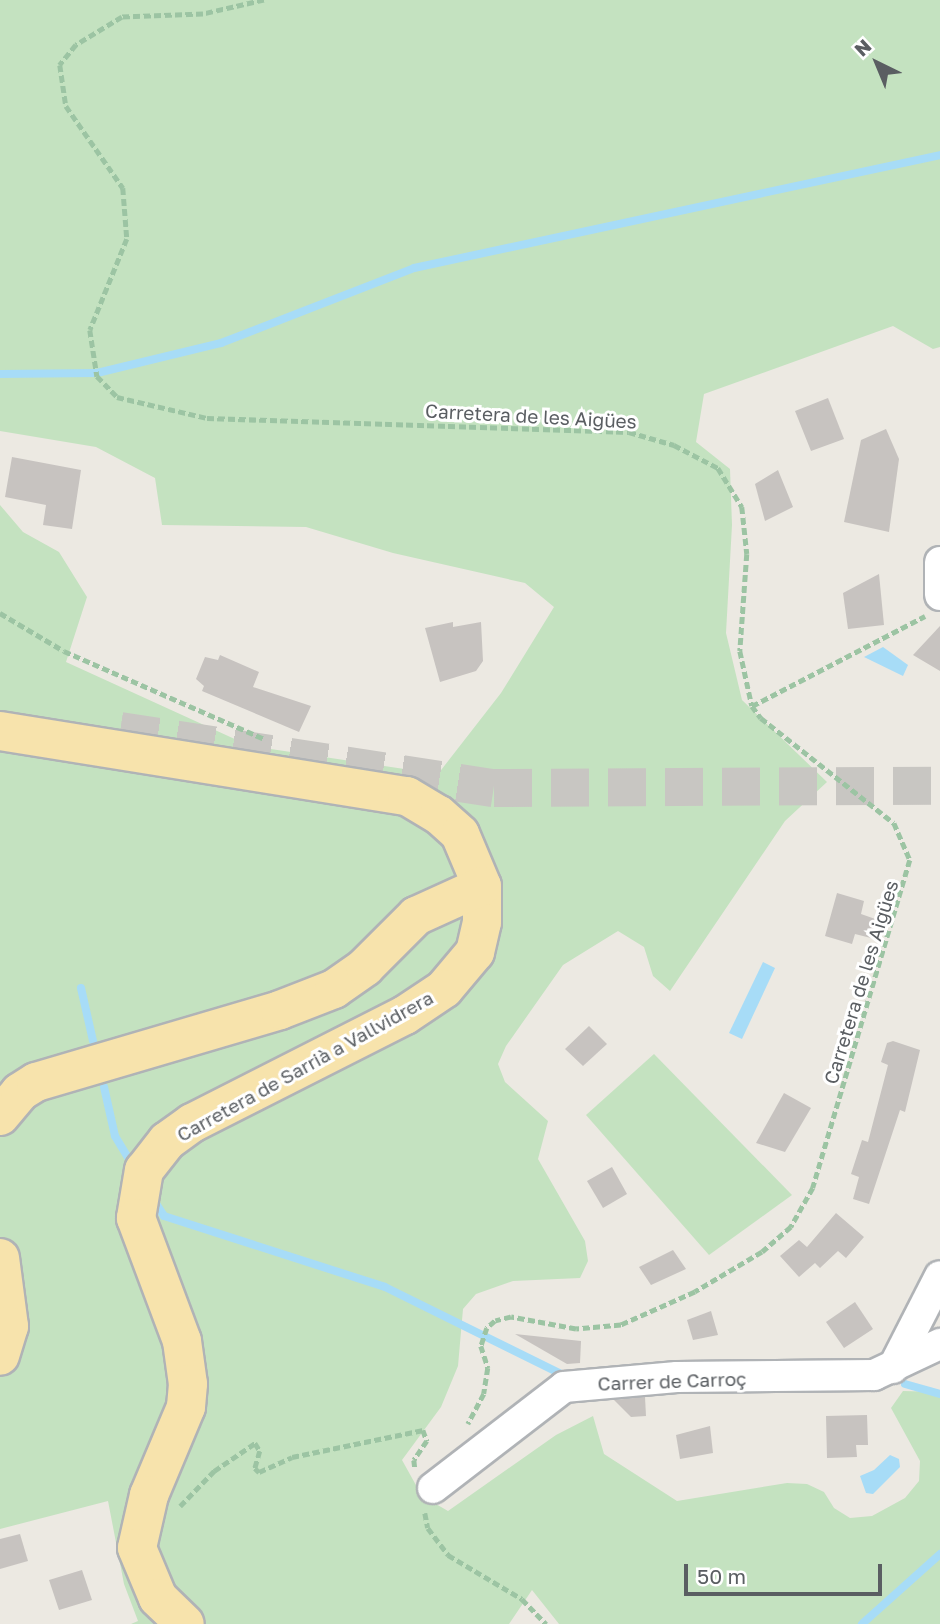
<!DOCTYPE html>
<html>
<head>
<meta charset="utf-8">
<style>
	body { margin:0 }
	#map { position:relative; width:940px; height:1624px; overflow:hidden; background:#ece9e2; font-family:"Golos Text",sans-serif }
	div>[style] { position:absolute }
	.green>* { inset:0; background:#c4e2c0 }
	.water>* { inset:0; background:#a7dcf7 }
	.stream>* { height:8px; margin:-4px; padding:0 4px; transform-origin:4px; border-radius:4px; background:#a7dcf7 }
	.building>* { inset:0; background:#c7c3c0 }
	.highway-tunnel>* { height:38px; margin-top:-19px; transform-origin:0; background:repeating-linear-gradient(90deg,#c8c6c2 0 38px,transparent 0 57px) }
	.path>* { height:4.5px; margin-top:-2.25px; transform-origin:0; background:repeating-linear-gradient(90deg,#9cc4a3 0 7px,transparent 0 10.5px) }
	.roads { filter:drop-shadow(2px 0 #b0b3b6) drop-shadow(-2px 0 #b0b3b6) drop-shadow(0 2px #b0b3b6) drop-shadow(0 -2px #b0b3b6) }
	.minor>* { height:30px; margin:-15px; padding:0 15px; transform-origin:15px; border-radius:15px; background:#fff }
	.major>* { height:38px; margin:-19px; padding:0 19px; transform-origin:19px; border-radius:19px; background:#f7e3ac }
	span { translate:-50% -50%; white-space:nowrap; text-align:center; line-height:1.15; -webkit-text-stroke:6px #fff; paint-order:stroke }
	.street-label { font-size:19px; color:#5a5e62 }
	.north { position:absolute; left:842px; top:28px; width:70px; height:70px; -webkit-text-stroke:5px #fff; paint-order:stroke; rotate:317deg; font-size:19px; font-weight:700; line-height:28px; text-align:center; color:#5a5e62 }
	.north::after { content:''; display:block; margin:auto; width:24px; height:32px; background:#5a5e62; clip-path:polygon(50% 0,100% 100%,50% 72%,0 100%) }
	.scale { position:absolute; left:684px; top:1564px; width:198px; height:32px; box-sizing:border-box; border:4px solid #5a5e62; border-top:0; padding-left:9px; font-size:21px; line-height:24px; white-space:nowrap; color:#5a5e62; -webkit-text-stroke:5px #fff; paint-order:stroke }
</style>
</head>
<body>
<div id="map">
	<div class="green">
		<i style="clip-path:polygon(0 0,940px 0,940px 347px,933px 349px,893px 326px,704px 394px,696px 442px,730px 469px,732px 525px,726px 633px,742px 700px,827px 782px,785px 821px,670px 991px,653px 976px,644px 947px,618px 931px,563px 965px,506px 1046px,498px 1064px,505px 1082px,548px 1121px,538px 1159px,585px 1241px,588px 1261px,580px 1278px,513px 1281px,476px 1294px,463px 1309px,458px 1366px,441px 1407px,402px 1460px,422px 1496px,448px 1511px,556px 1435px,593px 1416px,604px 1454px,677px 1501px,787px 1483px,807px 1484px,824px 1492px,834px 1508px,850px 1518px,872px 1516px,905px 1498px,919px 1481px,920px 1461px,891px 1408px,903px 1391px,940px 1392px,940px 1624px,559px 1624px,532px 1590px,509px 1624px,131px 1624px,138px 1621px,124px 1584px,108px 1501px,0 1529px,0 505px,23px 532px,59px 552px,87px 597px,66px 662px,250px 746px,438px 774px,501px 693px,554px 607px,525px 583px,393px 553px,306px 527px,162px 525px,155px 478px,96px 447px,0 431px)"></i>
		<i style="clip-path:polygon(654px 1054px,792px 1195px,709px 1255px,586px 1115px)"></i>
	</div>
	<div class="water">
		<i style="clip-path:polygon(883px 647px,908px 665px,903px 676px,864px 657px)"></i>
		<i style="clip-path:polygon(763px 962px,775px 968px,742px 1039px,729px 1033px)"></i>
		<i style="clip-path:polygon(890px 1455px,899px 1459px,900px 1467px,873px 1494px,866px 1493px,860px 1476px,874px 1470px)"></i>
	</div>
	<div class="stream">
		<i style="left:0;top:374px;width:97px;rotate:-0.6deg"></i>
		<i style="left:97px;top:373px;width:128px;rotate:-13.6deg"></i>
		<i style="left:221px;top:343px;width:207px;rotate:-21.2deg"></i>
		<i style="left:414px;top:268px;width:538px;rotate:-12.12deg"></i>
		<i style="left:81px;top:988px;width:54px;rotate:77.2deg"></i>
		<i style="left:104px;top:1087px;width:50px;rotate:77.3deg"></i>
		<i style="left:115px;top:1136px;width:27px;rotate:59deg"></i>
		<i style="left:153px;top:1199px;width:20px;rotate:57deg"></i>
		<i style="left:164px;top:1216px;width:232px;rotate:17.8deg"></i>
		<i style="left:385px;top:1287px;width:203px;rotate:26.3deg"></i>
		<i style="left:905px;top:1384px;width:36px;rotate:16deg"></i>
		<i style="left:862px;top:1624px;width:105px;rotate:-41.9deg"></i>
	</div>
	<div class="building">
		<i style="clip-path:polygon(828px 398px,844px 439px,811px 451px,795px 411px)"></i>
		<i style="clip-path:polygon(886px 429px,899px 459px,889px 532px,844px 522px,861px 440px)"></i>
		<i style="clip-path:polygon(12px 457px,81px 470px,72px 529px,43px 525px,46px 505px,5px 497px)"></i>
		<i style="clip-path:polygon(778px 470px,793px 507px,765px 521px,755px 484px)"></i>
		<i style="clip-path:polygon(879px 574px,884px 625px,848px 629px,843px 593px)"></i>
		<i style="clip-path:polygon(453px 622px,453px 627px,481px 622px,483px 661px,476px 671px,440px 682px,425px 628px)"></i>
		<i style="clip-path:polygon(940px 626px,940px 671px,913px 655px)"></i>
		<i style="clip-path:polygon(220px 655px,259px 672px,253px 687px,311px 706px,299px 732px,202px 691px,204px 686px,196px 679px,205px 657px,218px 660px)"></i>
		<i style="clip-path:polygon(837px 893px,864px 901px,861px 914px,881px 921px,875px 939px,855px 934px,852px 944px,825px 936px)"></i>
		<i style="clip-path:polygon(589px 1026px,607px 1044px,583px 1066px,565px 1049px)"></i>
		<i style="clip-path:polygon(893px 1041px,920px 1050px,905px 1112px,900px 1110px,869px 1204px,853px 1199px,859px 1177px,851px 1174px,862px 1140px,868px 1142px,888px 1065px,881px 1062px,887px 1043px)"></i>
		<i style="clip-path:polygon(784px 1093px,811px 1108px,785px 1152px,756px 1143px)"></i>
		<i style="clip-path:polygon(612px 1167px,627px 1194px,603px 1208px,587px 1181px)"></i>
		<i style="clip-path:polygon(836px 1213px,864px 1237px,846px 1258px,838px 1251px,820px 1268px,815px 1263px,799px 1277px,780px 1256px,799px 1240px,807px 1247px)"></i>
		<i style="clip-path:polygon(673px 1250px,686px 1269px,651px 1285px,639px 1267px)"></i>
		<i style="clip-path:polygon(855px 1302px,873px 1329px,844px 1348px,826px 1322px)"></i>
		<i style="clip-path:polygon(711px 1311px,718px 1335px,693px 1340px,687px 1320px)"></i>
		<i style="clip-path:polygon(515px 1334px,581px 1341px,580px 1363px,567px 1364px)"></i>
		<i style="clip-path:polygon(645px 1397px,646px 1416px,631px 1417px,614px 1400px)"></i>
		<i style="clip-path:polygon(867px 1415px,868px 1445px,856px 1445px,857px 1457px,827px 1458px,826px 1416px)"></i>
		<i style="clip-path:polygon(710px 1426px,713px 1453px,680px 1459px,676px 1435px)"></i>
		<i style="clip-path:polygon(20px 1534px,28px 1561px,0 1569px,0 1539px)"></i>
		<i style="clip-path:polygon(82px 1570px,92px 1600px,59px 1610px,49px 1580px)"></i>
	</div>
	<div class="highway-tunnel">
		<i style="left:120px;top:731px;width:378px;rotate:8.7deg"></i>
		<i style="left:494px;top:788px;width:446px;rotate:-0.3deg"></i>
	</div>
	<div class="path">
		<i style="left:264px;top:0;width:63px;rotate:167.1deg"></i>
		<i style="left:203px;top:14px;width:81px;rotate:177.9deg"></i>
		<i style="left:122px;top:17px;width:54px;rotate:148.7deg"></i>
		<i style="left:76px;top:45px;width:26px;rotate:129deg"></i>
		<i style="left:60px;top:65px;width:41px;rotate:81.7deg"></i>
		<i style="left:66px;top:106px;width:100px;rotate:55.2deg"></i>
		<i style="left:123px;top:188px;width:51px;rotate:85.5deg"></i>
		<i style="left:127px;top:239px;width:98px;rotate:112.1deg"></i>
		<i style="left:90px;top:330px;width:47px;rotate:81.3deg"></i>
		<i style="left:97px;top:376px;width:29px;rotate:46deg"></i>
		<i style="left:117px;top:397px;width:92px;rotate:13.1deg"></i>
		<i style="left:207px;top:418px;width:422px;rotate:1.9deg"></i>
		<i style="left:629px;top:432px;width:47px;rotate:16.1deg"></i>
		<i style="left:674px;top:445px;width:50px;rotate:27.6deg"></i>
		<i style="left:718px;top:468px;width:46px;rotate:58.4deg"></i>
		<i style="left:742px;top:507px;width:47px;rotate:83.9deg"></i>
		<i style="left:747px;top:554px;width:97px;rotate:94.1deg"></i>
		<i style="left:740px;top:651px;width:56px;rotate:77.7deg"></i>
		<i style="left:752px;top:706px;width:15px;rotate:53deg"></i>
		<i style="left:761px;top:718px;width:169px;rotate:38.3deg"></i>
		<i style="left:894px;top:823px;width:40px;rotate:66.6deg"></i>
		<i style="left:910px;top:860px;width:342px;rotate:106.5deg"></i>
		<i style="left:813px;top:1188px;width:45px;rotate:119.4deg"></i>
		<i style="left:791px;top:1227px;width:38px;rotate:139deg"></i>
		<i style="left:762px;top:1252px;width:78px;rotate:149.2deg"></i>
		<i style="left:695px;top:1292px;width:81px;rotate:156deg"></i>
		<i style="left:621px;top:1325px;width:45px;rotate:174.9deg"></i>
		<i style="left:576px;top:1329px;width:66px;rotate:-169.5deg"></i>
		<i style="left:511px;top:1317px;width:16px;rotate:166deg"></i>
		<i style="left:495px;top:1321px;width:11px;rotate:139deg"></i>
		<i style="left:487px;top:1328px;width:19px;rotate:108deg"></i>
		<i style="left:481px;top:1346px;width:23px;rotate:72deg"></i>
		<i style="left:488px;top:1368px;width:26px;rotate:99deg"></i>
		<i style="left:484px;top:1394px;width:34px;rotate:118deg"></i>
		<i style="left:0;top:613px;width:74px;rotate:30.7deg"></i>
		<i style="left:64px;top:651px;width:219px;rotate:23.7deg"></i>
		<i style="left:752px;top:706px;width:195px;rotate:-27.5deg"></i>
		<i style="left:180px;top:1506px;width:49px;rotate:-45.8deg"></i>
		<i style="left:214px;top:1471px;width:50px;rotate:-34.3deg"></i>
		<i style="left:255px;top:1443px;width:9px;rotate:58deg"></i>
		<i style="left:260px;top:1451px;width:18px;rotate:106deg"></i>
		<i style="left:255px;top:1468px;width:6px;rotate:45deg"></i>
		<i style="left:259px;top:1472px;width:36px;rotate:-24deg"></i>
		<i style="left:292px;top:1457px;width:134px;rotate:-11.6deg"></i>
		<i style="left:423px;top:1430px;width:12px;rotate:70deg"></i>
		<i style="left:427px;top:1441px;width:23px;rotate:124deg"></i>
		<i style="left:414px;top:1460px;width:8px;rotate:83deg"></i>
		<i style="left:425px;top:1513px;width:15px;rotate:79deg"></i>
		<i style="left:428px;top:1528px;width:34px;rotate:53deg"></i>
		<i style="left:448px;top:1555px;width:86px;rotate:30.7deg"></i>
		<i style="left:522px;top:1599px;width:35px;rotate:46deg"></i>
	</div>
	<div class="roads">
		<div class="minor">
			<i style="left:940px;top:562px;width:33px;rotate:90deg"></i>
			<i style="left:893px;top:1368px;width:103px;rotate:-62.9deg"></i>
			<i style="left:433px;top:1488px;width:165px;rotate:-37.6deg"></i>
			<i style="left:564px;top:1387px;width:113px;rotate:-5.1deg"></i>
			<i style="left:677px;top:1377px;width:197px;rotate:-0.6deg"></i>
			<i style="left:874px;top:1375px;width:73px;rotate:-25.2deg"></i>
		</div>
		<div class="major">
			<i style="left:0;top:731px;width:412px;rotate:9.1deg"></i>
			<i style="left:407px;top:796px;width:37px;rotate:31deg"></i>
			<i style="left:439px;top:815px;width:28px;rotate:42deg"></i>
			<i style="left:460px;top:834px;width:56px;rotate:67.1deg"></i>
			<i style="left:482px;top:886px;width:36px;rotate:90deg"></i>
			<i style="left:482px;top:922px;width:31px;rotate:103deg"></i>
			<i style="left:475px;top:952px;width:48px;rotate:130deg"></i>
			<i style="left:444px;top:989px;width:47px;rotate:146.3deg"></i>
			<i style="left:405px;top:1015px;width:239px;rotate:153.1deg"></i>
			<i style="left:192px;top:1123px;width:31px;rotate:144deg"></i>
			<i style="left:167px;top:1141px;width:37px;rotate:128deg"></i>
			<i style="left:144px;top:1170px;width:49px;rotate:99.5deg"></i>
			<i style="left:136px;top:1218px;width:131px;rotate:69.5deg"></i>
			<i style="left:182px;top:1341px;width:43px;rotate:82.1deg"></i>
			<i style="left:188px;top:1384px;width:23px;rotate:95deg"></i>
			<i style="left:186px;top:1407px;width:95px;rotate:112.8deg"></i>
			<i style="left:149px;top:1495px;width:54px;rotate:102.8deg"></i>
			<i style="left:137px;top:1548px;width:54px;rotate:67.2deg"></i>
			<i style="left:158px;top:1598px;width:37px;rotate:44deg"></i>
			<i style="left:0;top:1116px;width:31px;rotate:-50deg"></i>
			<i style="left:20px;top:1092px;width:19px;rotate:-32deg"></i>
			<i style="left:36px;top:1082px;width:254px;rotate:-16.4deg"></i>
			<i style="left:280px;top:1010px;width:58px;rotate:-21.3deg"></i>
			<i style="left:334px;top:989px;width:38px;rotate:-35deg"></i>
			<i style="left:365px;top:967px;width:72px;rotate:-45deg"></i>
			<i style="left:416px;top:916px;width:72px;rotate:-24.4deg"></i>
			<i style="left:0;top:1258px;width:69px;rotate:82.5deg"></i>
			<i style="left:9px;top:1326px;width:31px;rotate:107deg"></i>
		</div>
	</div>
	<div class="street-label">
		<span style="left:531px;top:416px;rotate:3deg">Carretera de les Aigües</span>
		<span style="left:861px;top:982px;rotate:-73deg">Carretera de les Aigües</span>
		<span style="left:305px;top:1066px;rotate:-29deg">Carretera de Sarrià a Vallvidrera</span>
		<span style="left:672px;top:1381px;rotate:-2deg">Carrer de Carroç</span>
	</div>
	<div class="north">N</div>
	<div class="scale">50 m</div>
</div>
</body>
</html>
